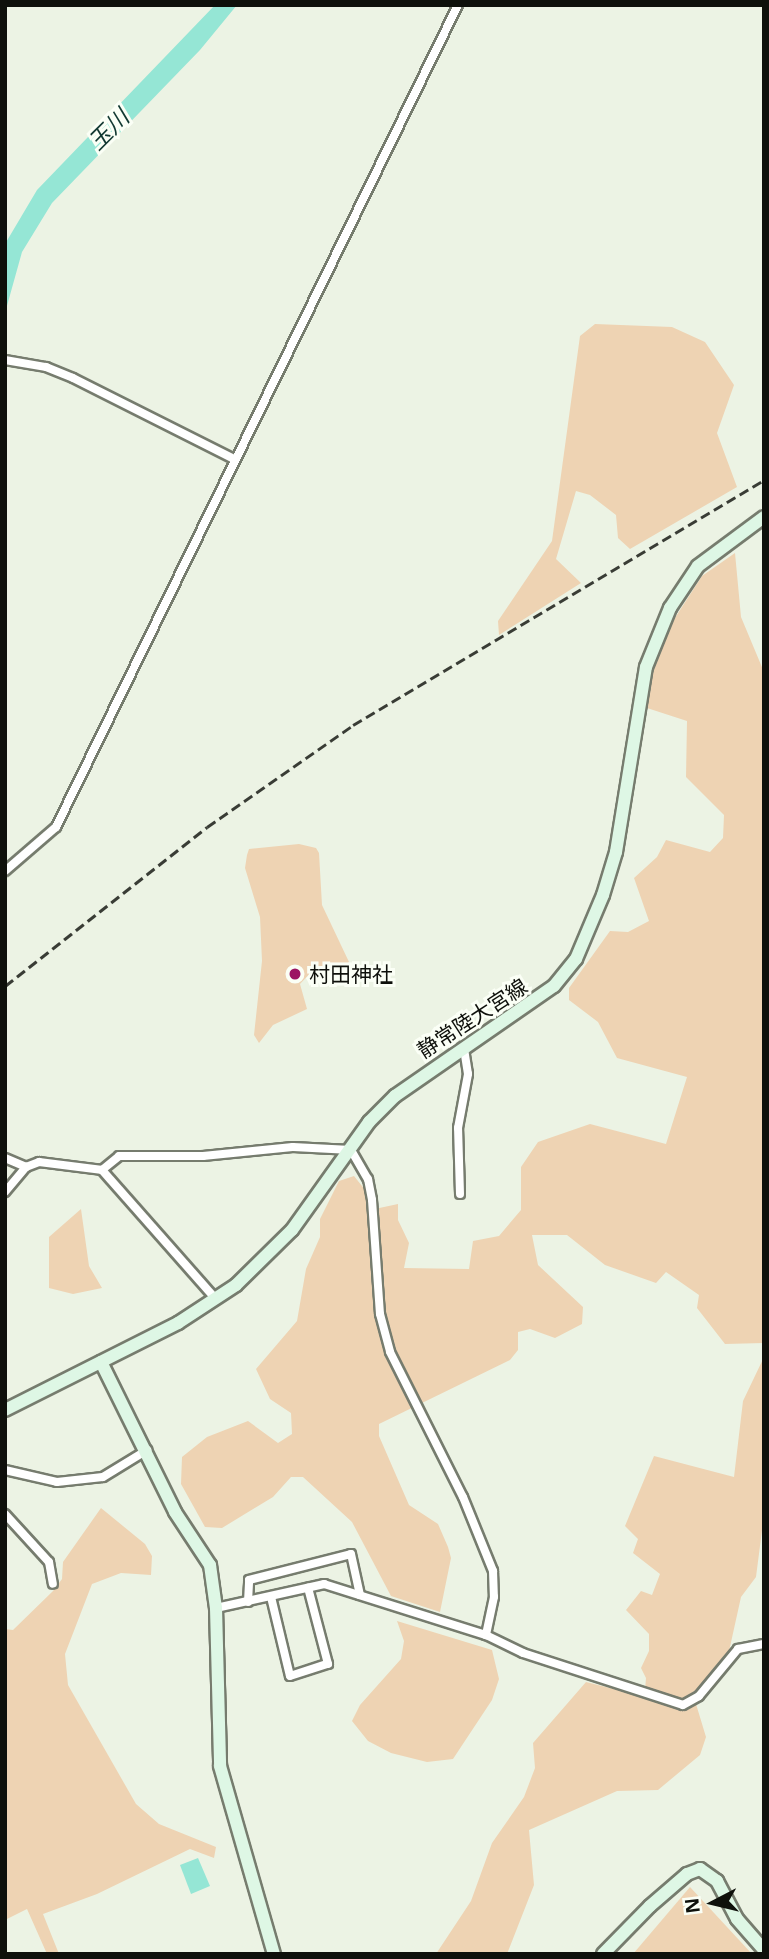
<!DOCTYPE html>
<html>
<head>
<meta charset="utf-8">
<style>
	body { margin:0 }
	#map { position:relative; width:769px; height:1959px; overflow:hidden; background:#ecf3e4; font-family:"Noto Sans","Noto Sans JP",sans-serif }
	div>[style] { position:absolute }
	.green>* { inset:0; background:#eed3b3 }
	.water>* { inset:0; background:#95e6d5 }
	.roads { filter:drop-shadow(2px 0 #767c6e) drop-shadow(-2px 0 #767c6e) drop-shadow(0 2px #767c6e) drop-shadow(0 -2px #767c6e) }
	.street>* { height:8px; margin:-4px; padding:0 4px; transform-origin:4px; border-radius:4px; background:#fff }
	.secondary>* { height:12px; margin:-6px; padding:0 6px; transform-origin:6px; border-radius:6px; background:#def7e5 }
	.rail>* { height:2.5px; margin-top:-1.25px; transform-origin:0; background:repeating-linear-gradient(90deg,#393c35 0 10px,transparent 0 15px) }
	.dots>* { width:19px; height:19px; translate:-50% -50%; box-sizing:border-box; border:4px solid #fbfff6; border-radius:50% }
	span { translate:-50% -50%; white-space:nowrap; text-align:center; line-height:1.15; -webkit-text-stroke:6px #fbfff6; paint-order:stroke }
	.poi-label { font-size:21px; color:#0e100b }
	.left { translate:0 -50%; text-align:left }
	.street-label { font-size:21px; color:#0e100b }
	.water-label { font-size:23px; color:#123932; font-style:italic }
	.frame { position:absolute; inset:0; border:7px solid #0e100b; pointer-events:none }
	.north { position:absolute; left:678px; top:1868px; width:70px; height:70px; -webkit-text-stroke:5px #fbfff6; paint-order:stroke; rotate:263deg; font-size:19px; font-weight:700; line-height:28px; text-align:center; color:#0e100b }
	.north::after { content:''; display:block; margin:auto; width:24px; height:32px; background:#0e100b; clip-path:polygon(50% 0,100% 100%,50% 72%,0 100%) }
</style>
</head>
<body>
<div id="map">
	<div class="green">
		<i style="clip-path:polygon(595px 324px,672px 327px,705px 342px,734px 385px,717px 433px,737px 487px,630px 549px,618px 538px,616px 515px,590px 495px,576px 491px,556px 559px,581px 583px,499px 635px,498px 621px,552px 541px,580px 336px)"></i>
		<i style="clip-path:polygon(735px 553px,741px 617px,764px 672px,764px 1343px,725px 1344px,697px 1308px,699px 1295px,666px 1272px,656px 1283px,605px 1265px,567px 1235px,532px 1235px,538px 1265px,583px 1307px,582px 1324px,555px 1338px,530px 1329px,518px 1332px,518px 1350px,510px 1360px,379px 1424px,379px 1436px,409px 1505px,438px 1524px,448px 1547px,451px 1558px,440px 1612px,391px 1596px,352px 1522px,303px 1477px,291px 1477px,273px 1497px,222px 1528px,205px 1527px,181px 1484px,182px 1457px,207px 1437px,248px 1421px,278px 1443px,292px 1434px,291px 1413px,270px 1399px,256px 1369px,297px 1321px,306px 1269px,320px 1237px,320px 1219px,339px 1181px,354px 1176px,366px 1191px,370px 1210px,398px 1204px,398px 1220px,409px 1243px,404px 1268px,469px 1269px,473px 1241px,499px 1236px,521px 1210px,521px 1167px,538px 1142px,590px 1124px,666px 1144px,687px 1077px,617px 1058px,598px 1022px,569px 1000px,569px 988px,610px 931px,628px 932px,649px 921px,634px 878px,657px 857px,666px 840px,710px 852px,723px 838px,724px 815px,686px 777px,687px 721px,647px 708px,654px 667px,671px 624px,702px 576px)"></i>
		<i style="clip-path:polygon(299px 844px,316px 848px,319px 853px,322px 905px,349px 962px,340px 969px,317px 966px,300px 984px,307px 1009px,273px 1025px,259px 1043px,254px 1035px,262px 961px,260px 917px,245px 868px,247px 855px,249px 849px)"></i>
		<i style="clip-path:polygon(81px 1209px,89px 1266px,102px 1288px,73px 1294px,49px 1288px,49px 1237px)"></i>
		<i style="clip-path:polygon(764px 1357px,764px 1515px,756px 1577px,741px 1597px,726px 1665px,696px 1704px,706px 1737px,700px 1755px,658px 1790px,617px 1791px,529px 1830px,534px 1885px,507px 1954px,436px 1954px,471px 1901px,492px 1843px,524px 1797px,535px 1768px,533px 1743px,586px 1682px,634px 1694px,645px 1690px,646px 1678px,641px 1668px,649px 1651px,649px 1634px,626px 1610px,641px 1591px,652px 1595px,660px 1574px,633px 1553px,638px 1539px,625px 1526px,654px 1456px,734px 1477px,743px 1401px)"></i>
		<i style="clip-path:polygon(101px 1508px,145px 1544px,152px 1556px,151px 1575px,121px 1573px,92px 1584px,65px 1654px,68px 1685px,136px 1804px,159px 1824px,216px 1847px,214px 1858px,190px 1849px,97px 1894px,43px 1914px,59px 1954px,47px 1954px,27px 1909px,5px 1920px,5px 1629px,13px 1630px,53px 1591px,62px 1579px,63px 1562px)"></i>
		<i style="clip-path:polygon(397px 1621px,492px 1650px,499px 1679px,492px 1700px,453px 1759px,427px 1762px,391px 1753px,368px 1741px,352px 1721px,360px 1705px,401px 1659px,404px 1641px)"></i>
		<i style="clip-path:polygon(690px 1887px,752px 1954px,633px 1954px)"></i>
	</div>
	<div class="water">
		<i style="clip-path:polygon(215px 5px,237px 5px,200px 50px,52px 203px,22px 252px,5px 313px,5px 244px,37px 190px)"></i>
		<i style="clip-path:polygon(198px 1858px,210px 1886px,191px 1894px,180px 1865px)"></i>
	</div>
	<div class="roads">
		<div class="street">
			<i style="left:5px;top:360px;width:42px;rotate:9.7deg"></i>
			<i style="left:46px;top:367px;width:29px;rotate:22deg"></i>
			<i style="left:73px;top:378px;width:180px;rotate:26.7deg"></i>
			<i style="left:5px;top:871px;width:67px;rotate:-40.8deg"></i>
			<i style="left:56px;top:827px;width:915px;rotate:-63.94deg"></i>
			<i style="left:5px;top:1158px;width:23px;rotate:23deg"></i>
			<i style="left:102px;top:1170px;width:22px;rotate:-39deg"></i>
			<i style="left:119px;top:1156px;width:84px"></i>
			<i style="left:203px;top:1156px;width:90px;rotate:-5.7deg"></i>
			<i style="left:293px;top:1147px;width:58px;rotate:3deg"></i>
			<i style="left:351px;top:1150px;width:34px;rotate:60deg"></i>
			<i style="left:368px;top:1179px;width:21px;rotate:79deg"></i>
			<i style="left:372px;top:1200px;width:114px;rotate:86deg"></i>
			<i style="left:380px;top:1314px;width:39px;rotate:75deg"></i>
			<i style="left:390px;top:1352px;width:162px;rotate:63.3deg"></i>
			<i style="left:463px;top:1497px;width:80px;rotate:67.9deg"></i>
			<i style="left:493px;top:1571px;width:26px;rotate:88deg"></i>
			<i style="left:494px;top:1597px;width:39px;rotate:102deg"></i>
			<i style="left:5px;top:1192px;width:33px;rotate:-50deg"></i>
			<i style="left:26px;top:1167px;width:14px;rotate:-21deg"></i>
			<i style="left:39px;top:1162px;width:64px;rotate:7.2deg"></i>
			<i style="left:102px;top:1170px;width:171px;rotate:48.6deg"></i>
			<i style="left:460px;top:1194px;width:66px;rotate:-91.7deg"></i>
			<i style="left:458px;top:1128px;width:55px;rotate:-79.5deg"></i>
			<i style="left:468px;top:1074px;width:25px;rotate:-99deg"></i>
			<i style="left:5px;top:1470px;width:53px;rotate:13deg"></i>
			<i style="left:57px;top:1482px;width:46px;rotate:-6.2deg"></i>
			<i style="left:103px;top:1477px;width:52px;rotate:-31.5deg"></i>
			<i style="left:5px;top:1514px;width:65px;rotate:47.5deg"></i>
			<i style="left:49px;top:1562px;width:22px;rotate:80deg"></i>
			<i style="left:271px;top:1597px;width:81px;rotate:76.5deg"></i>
			<i style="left:290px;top:1676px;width:40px;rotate:-18deg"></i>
			<i style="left:328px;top:1664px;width:79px;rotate:-104.7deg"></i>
			<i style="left:248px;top:1602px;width:22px;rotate:-87deg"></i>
			<i style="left:249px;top:1580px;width:105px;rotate:-14.3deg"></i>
			<i style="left:351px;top:1554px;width:42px;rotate:77.6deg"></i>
			<i style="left:216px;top:1608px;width:111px;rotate:-12.5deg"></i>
			<i style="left:324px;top:1584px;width:170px;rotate:17.5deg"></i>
			<i style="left:486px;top:1635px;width:41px;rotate:25.9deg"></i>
			<i style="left:523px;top:1653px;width:168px;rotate:18deg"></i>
			<i style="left:683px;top:1705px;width:18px;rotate:-29deg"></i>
			<i style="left:699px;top:1696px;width:61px;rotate:-50.3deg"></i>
			<i style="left:738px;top:1649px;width:26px;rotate:-11deg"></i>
		</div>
		<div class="secondary">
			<i style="left:101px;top:1362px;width:167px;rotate:63.7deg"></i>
			<i style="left:175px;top:1512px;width:64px;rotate:56.6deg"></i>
			<i style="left:210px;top:1565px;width:43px;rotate:82.1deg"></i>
			<i style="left:216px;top:1608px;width:158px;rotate:88.5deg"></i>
			<i style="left:220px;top:1766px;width:196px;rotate:74deg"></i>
			<i style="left:5px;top:1410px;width:194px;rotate:-26.7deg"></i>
			<i style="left:178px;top:1323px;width:69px;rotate:-33.2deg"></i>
			<i style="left:236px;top:1285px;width:78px;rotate:-44.5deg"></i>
			<i style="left:292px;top:1230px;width:133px;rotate:-54.5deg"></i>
			<i style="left:369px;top:1122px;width:37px;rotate:-45deg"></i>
			<i style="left:395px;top:1096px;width:193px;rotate:-34.7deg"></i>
			<i style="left:554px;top:986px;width:35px;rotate:-51deg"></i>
			<i style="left:576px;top:959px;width:69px;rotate:-67.1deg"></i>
			<i style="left:603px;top:895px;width:45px;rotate:-73.2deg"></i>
			<i style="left:616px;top:852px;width:187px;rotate:-80.8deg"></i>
			<i style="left:646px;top:667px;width:64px;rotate:-67.9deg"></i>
			<i style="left:670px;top:608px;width:50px;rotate:-56.3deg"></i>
			<i style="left:698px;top:566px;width:82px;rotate:-36.6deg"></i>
			<i style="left:603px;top:1954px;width:67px;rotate:-45.6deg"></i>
			<i style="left:650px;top:1906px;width:49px;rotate:-40.9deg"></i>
			<i style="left:687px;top:1874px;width:14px;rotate:-21deg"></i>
			<i style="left:700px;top:1869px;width:21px;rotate:35deg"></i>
			<i style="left:717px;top:1881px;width:43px;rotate:62.2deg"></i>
			<i style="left:737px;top:1919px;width:41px;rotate:48.9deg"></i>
		</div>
	</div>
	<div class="rail">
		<i style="left:5px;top:986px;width:257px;rotate:-38.2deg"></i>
		<i style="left:207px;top:827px;width:178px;rotate:-34.9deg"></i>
		<i style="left:353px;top:725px;width:478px;rotate:-30.8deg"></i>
	</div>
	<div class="dots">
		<i style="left:295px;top:974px;background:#9c1463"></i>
	</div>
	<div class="poi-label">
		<span class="left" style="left:309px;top:974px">村田神社</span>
	</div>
	<div class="street-label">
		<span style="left:472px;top:1018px;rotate:-33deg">静常陸大宮線</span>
	</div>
	<div class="water-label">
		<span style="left:108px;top:129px;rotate:-45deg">玉川</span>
	</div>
	<div class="frame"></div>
	<div class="north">N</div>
</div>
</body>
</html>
